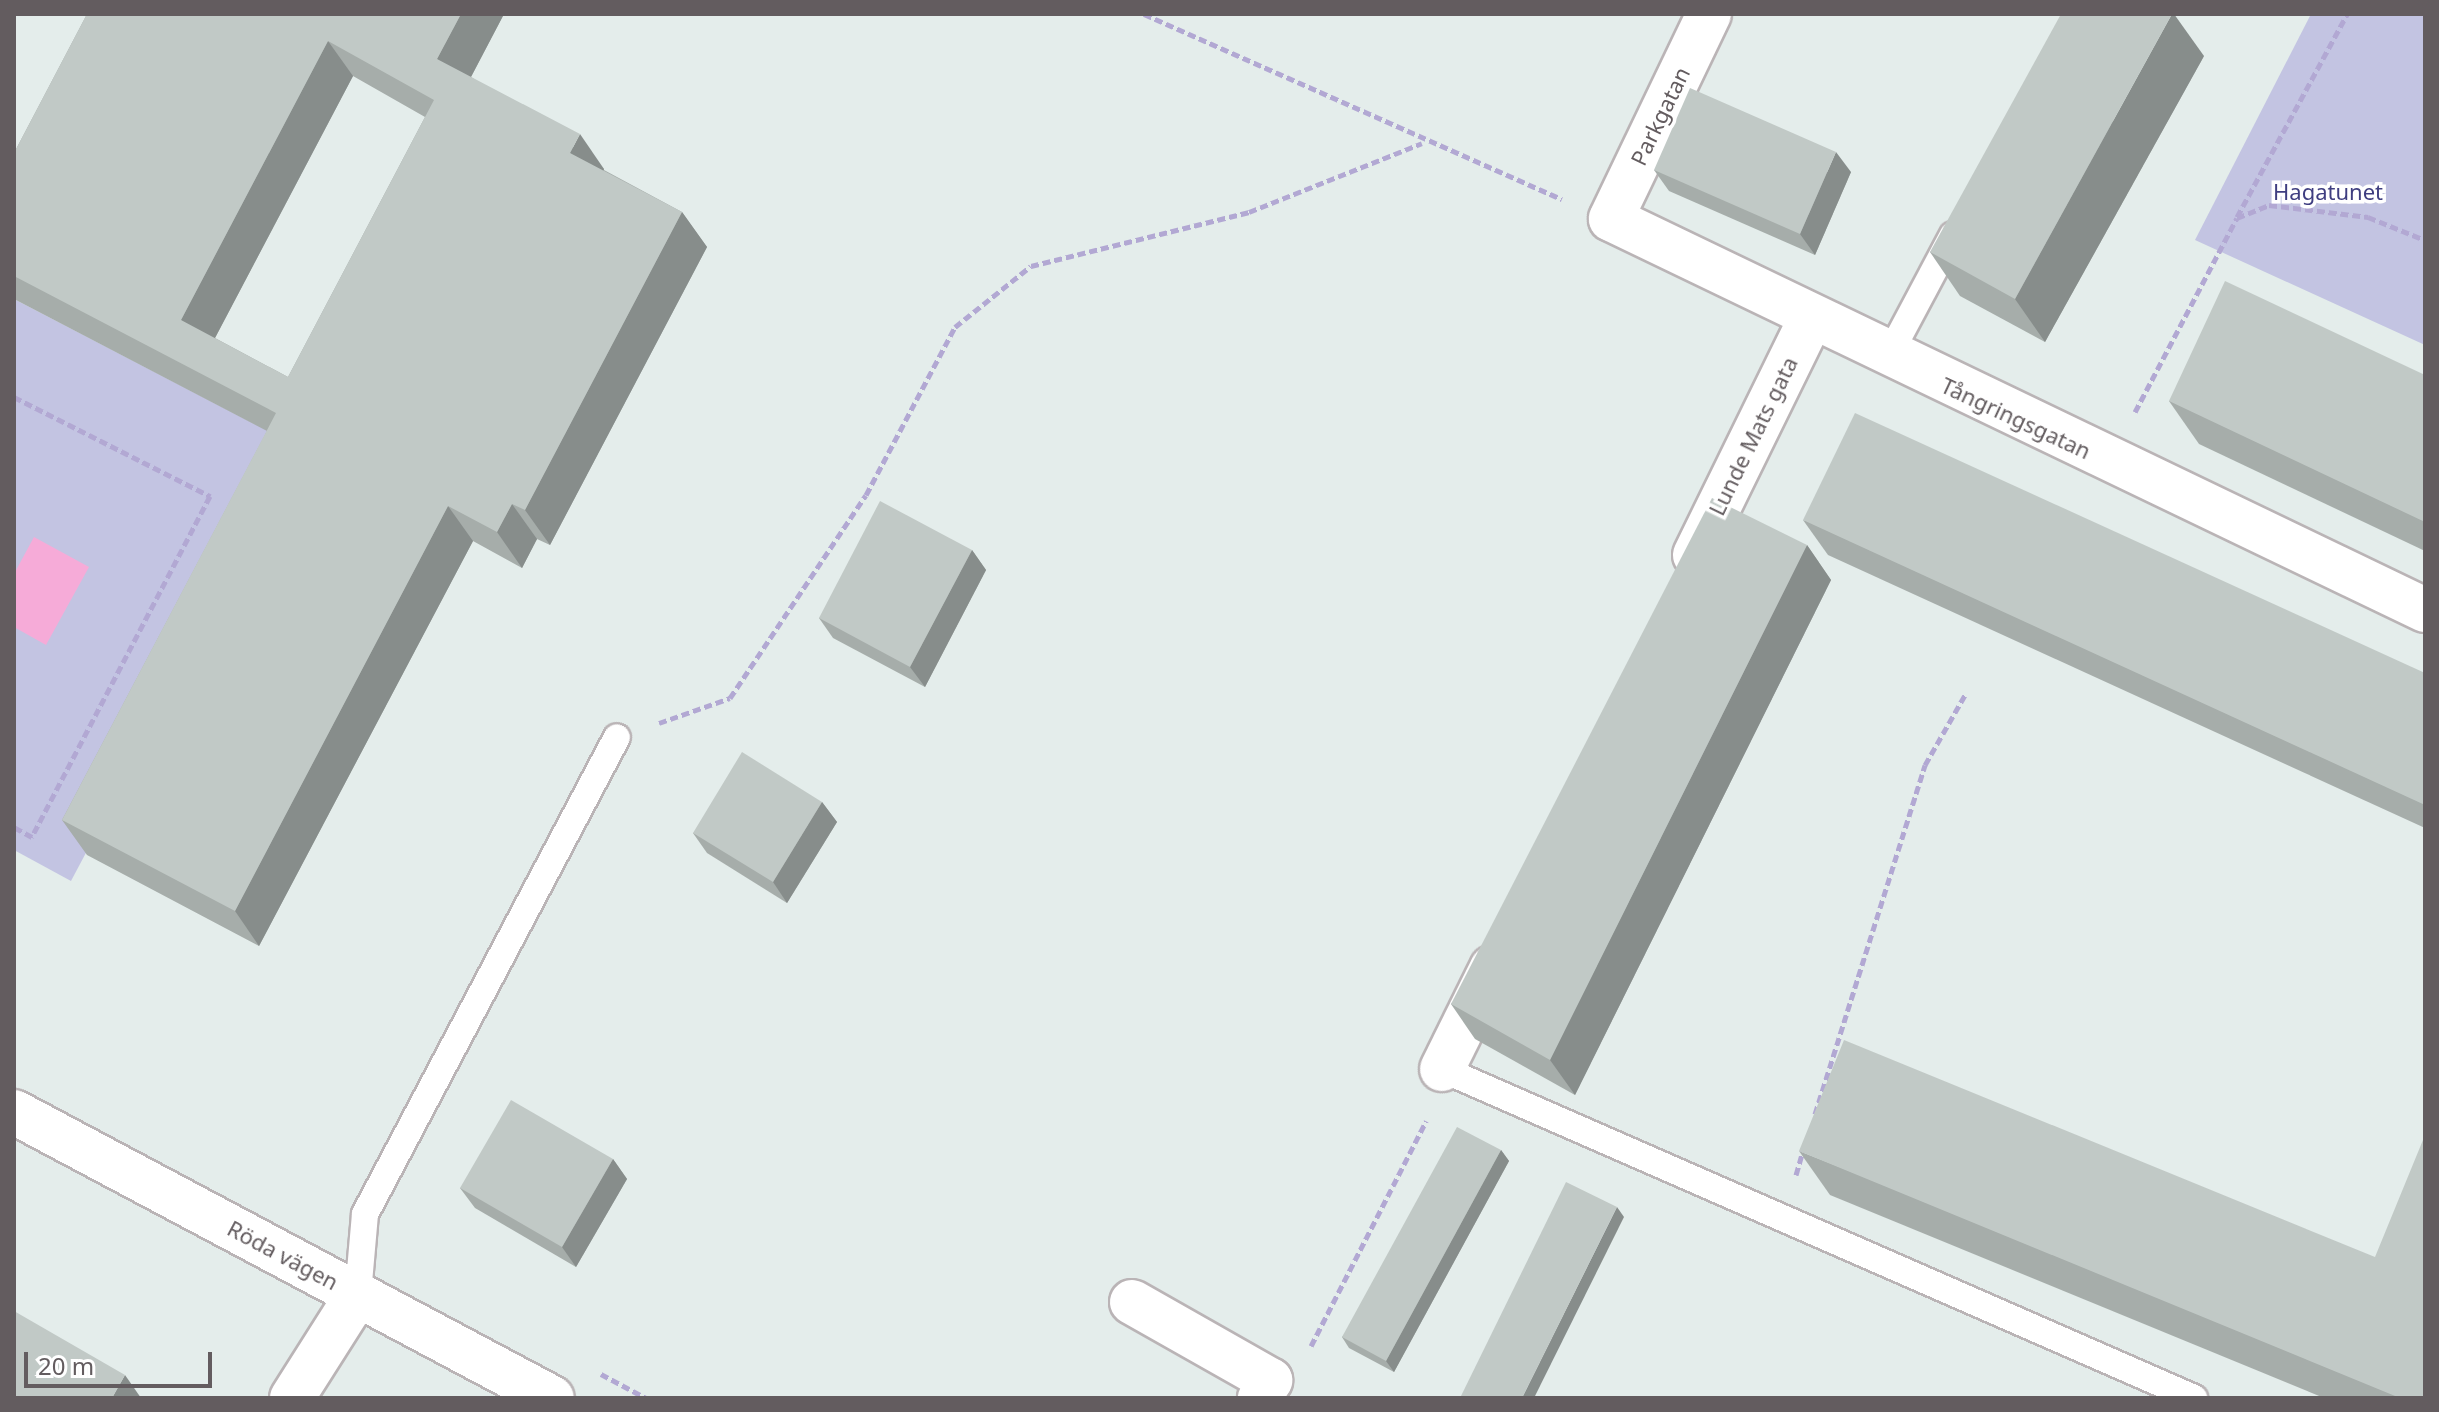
<!DOCTYPE html>
<html>
<head>
<meta charset="utf-8">
<style>
	body { margin:0 }
	#map { position:relative; width:2439px; height:1412px; overflow:hidden; background:#e4edeb; font-family:"Noto Sans",sans-serif }
	div>[style] { position:absolute }
	.green>* { inset:0; background:#c3c4e2 }
	.water>* { inset:0; background:#f6abd8 }
	.path>* { height:5px; margin-top:-2.5px; transform-origin:0; background:repeating-linear-gradient(90deg,#b2a8d3 0 8px,transparent 0 12px) }
	.roads { filter:drop-shadow(2px 0 #bab4b6) drop-shadow(-2px 0 #bab4b6) drop-shadow(0 2px #bab4b6) drop-shadow(0 -2px #bab4b6) }
	.service>* { height:26px; margin:-13px; padding:0 13px; transform-origin:13px; border-radius:13px; background:#fff }
	.minor>* { height:44px; margin:-22px; padding:0 22px; transform-origin:22px; border-radius:22px; background:#fff }
	.tertiary>* { height:44px; margin:-22px; padding:0 22px; transform-origin:22px; border-radius:22px; background:#fff }
	.wall>* { inset:0; background:#a6adaa }
	.shaded-wall>* { inset:0; background:#878d8b }
	.building>* { inset:0; background:#c1c9c6 }
	span { translate:-50% -50%; white-space:nowrap; text-align:center; line-height:1.15; -webkit-text-stroke:7px #fff; paint-order:stroke }
	.street-label { font-size:22px; color:#635c5f }
	.park-label { font-size:22px; color:#3f3e80 }
	.frame { position:absolute; inset:0; border:16px solid #635c5f; pointer-events:none }
	.scale { position:absolute; left:24px; top:1352px; width:188px; height:36px; box-sizing:border-box; border:4px solid #635c5f; border-top:0; padding-left:10px; font-size:24px; line-height:28px; white-space:nowrap; color:#635c5f; -webkit-text-stroke:6px #fff; paint-order:stroke }
</style>
</head>
<body>
<div id="map">
	<div class="green">
		<i style="clip-path:polygon(2311px 14px,2425px 14px,2425px 345px,2195px 240px)"></i>
		<i style="clip-path:polygon(14px 299px,301px 448px,71px 881px,14px 850px)"></i>
	</div>
	<div class="water">
		<i style="clip-path:polygon(34px 537px,89px 567px,46px 645px,14px 627px,14px 574px)"></i>
	</div>
	<div class="path">
		<i style="left:1144px;top:14px;width:457px;rotate:23.9deg"></i>
		<i style="left:2237px;top:217px;width:231px;rotate:-61.5deg"></i>
		<i style="left:14px;top:397px;width:220px;rotate:26.8deg"></i>
		<i style="left:210px;top:496px;width:385px;rotate:117.6deg"></i>
		<i style="left:32px;top:837px;width:21px;rotate:-151deg"></i>
		<i style="left:2135px;top:412px;width:219px;rotate:-62.3deg"></i>
		<i style="left:2237px;top:218px;width:35px;rotate:-22deg"></i>
		<i style="left:2269px;top:205px;width:100px;rotate:6.9deg"></i>
		<i style="left:2368px;top:217px;width:61px;rotate:22deg"></i>
		<i style="left:659px;top:723px;width:75px;rotate:-19.4deg"></i>
		<i style="left:730px;top:698px;width:244px;rotate:-56.2deg"></i>
		<i style="left:866px;top:495px;width:190px;rotate:-62.1deg"></i>
		<i style="left:955px;top:327px;width:97px;rotate:-38.8deg"></i>
		<i style="left:1031px;top:266px;width:225px;rotate:-13.9deg"></i>
		<i style="left:1249px;top:212px;width:186px;rotate:-21.7deg"></i>
		<i style="left:1815px;top:1114px;width:366px;rotate:-72.5deg"></i>
		<i style="left:1925px;top:765px;width:81px;rotate:-60.3deg"></i>
		<i style="left:1796px;top:1175px;width:26px;rotate:-74deg"></i>
		<i style="left:1311px;top:1346px;width:253px;rotate:-62.9deg"></i>
		<i style="left:601px;top:1374px;width:51px;rotate:28.1deg"></i>
	</div>
	<div class="roads">
		<div class="service">
			<i style="left:1888px;top:357px;width:138px;rotate:-62deg"></i>
			<i style="left:1442px;top:1069px;width:821px;rotate:23.63deg"></i>
			<i style="left:358px;top:1294px;width:80px;rotate:-85deg"></i>
			<i style="left:365px;top:1214px;width:539px;rotate:-62.15deg"></i>
		</div>
		<div class="minor">
			<i style="left:1709px;top:14px;width:227px;rotate:115.6deg"></i>
			<i style="left:1611px;top:219px;width:903px;rotate:25.66deg"></i>
			<i style="left:1695px;top:555px;width:262px;rotate:-63.9deg"></i>
			<i style="left:1442px;top:1069px;width:113px;rotate:-63.7deg"></i>
			<i style="left:1132px;top:1302px;width:159px;rotate:29.5deg"></i>
			<i style="left:1270px;top:1380px;width:21px;rotate:119deg"></i>
			<i style="left:292px;top:1398px;width:123px;rotate:-57.6deg"></i>
		</div>
		<div class="tertiary">
			<i style="left:14px;top:1112px;width:609px;rotate:28deg"></i>
		</div>
	</div>
	<div class="wall">
		<i style="clip-path:polygon(evenodd,87px 14px,504px 14px,471px 77px,604px 169px,604px 170px,682px 212px,707px 247px,550px 545px,537px 539px,522px 568px,473px 541px,259px 946px,87px 855px,62px 820px,267px 431px,14px 299px,14px 153px,87px 14px,353px 76px,425px 117px,288px 377px,215px 338px,353px 76px)"></i>
		<i style="clip-path:polygon(2204px 56px,2045px 342px,1960px 296px,1930px 252px)"></i>
		<i style="clip-path:polygon(1654px 170px,1851px 172px,1815px 255px,1669px 191px)"></i>
		<i style="clip-path:polygon(2425px 375px,2425px 551px,2199px 444px,2169px 401px)"></i>
		<i style="clip-path:polygon(1803px 520px,2425px 673px,2425px 828px,1828px 555px)"></i>
		<i style="clip-path:polygon(1807px 545px,1831px 580px,1575px 1095px,1475px 1039px,1451px 1004px)"></i>
		<i style="clip-path:polygon(972px 550px,986px 570px,925px 687px,833px 638px,819px 618px)"></i>
		<i style="clip-path:polygon(822px 802px,837px 822px,787px 903px,707px 853px,693px 833px)"></i>
		<i style="clip-path:polygon(1501px 1150px,1509px 1161px,1394px 1372px,1349px 1348px,1342px 1337px)"></i>
		<i style="clip-path:polygon(1799px 1151px,2425px 1398px,2324px 1398px,1830px 1195px)"></i>
		<i style="clip-path:polygon(613px 1159px,627px 1179px,576px 1267px,475px 1208px,460px 1188px)"></i>
	</div>
	<div class="shaded-wall">
		<i style="clip-path:polygon(461px 14px,504px 14px,462px 94px,437px 59px)"></i>
		<i style="clip-path:polygon(2172px 14px,2174px 14px,2204px 56px,2045px 342px,2015px 299px)"></i>
		<i style="clip-path:polygon(328px 41px,353px 76px,206px 355px,181px 320px)"></i>
		<i style="clip-path:polygon(580px 134px,604px 169px,595px 188px,570px 153px)"></i>
		<i style="clip-path:polygon(1836px 152px,1851px 172px,1815px 255px,1800px 234px)"></i>
		<i style="clip-path:polygon(682px 212px,707px 247px,550px 545px,525px 510px)"></i>
		<i style="clip-path:polygon(512px 504px,537px 539px,522px 568px,497px 532px)"></i>
		<i style="clip-path:polygon(448px 506px,473px 541px,259px 946px,235px 911px)"></i>
		<i style="clip-path:polygon(1807px 545px,1831px 580px,1575px 1095px,1550px 1060px)"></i>
		<i style="clip-path:polygon(972px 550px,986px 570px,925px 687px,910px 667px)"></i>
		<i style="clip-path:polygon(822px 802px,837px 822px,787px 903px,773px 882px)"></i>
		<i style="clip-path:polygon(1501px 1150px,1509px 1161px,1394px 1372px,1386px 1361px)"></i>
		<i style="clip-path:polygon(613px 1159px,627px 1179px,576px 1267px,562px 1247px)"></i>
		<i style="clip-path:polygon(1617px 1207px,1624px 1217px,1534px 1398px,1522px 1398px)"></i>
		<i style="clip-path:polygon(125px 1375px,141px 1398px,112px 1398px)"></i>
	</div>
	<div class="building">
		<i style="clip-path:polygon(evenodd,87px 14px,461px 14px,437px 59px,580px 134px,570px 153px,682px 212px,525px 510px,512px 504px,497px 532px,448px 506px,235px 911px,62px 820px,276px 413px,14px 276px,14px 153px,87px 14px,328px 41px,434px 100px,288px 377px,181px 320px,328px 41px)"></i>
		<i style="clip-path:polygon(2061px 14px,2172px 14px,2015px 299px,1930px 252px)"></i>
		<i style="clip-path:polygon(1690px 88px,1836px 152px,1800px 234px,1654px 170px)"></i>
		<i style="clip-path:polygon(2225px 281px,2425px 375px,2425px 522px,2169px 401px)"></i>
		<i style="clip-path:polygon(1855px 413px,2425px 673px,2425px 805px,1803px 520px)"></i>
		<i style="clip-path:polygon(1712px 498px,1807px 545px,1550px 1060px,1451px 1004px)"></i>
		<i style="clip-path:polygon(880px 501px,972px 550px,910px 667px,819px 618px)"></i>
		<i style="clip-path:polygon(742px 752px,822px 802px,773px 882px,693px 833px)"></i>
		<i style="clip-path:polygon(1844px 1040px,2375px 1257px,2425px 1135px,2425px 1398px,2400px 1398px,1799px 1151px)"></i>
		<i style="clip-path:polygon(511px 1100px,613px 1159px,562px 1247px,460px 1188px)"></i>
		<i style="clip-path:polygon(1457px 1127px,1501px 1150px,1386px 1361px,1342px 1337px)"></i>
		<i style="clip-path:polygon(1566px 1182px,1617px 1207px,1522px 1398px,1460px 1398px)"></i>
		<i style="clip-path:polygon(14px 1311px,125px 1375px,112px 1398px,14px 1398px)"></i>
	</div>
	<div class="street-label">
		<span style="left:1660px;top:116px;rotate:-64deg">Parkgatan</span>
		<span style="left:2016px;top:418px;rotate:25deg">Tångringsgatan</span>
		<span style="left:1753px;top:436px;rotate:-64deg">Lunde Mats gata</span>
		<span style="left:283px;top:1255px;rotate:28deg">Röda vägen</span>
	</div>
	<div class="park-label">
		<span style="left:2328px;top:192px">Hagatunet</span>
	</div>
	<div class="frame"></div>
	<div class="scale">20 m</div>
</div>
</body>
</html>
